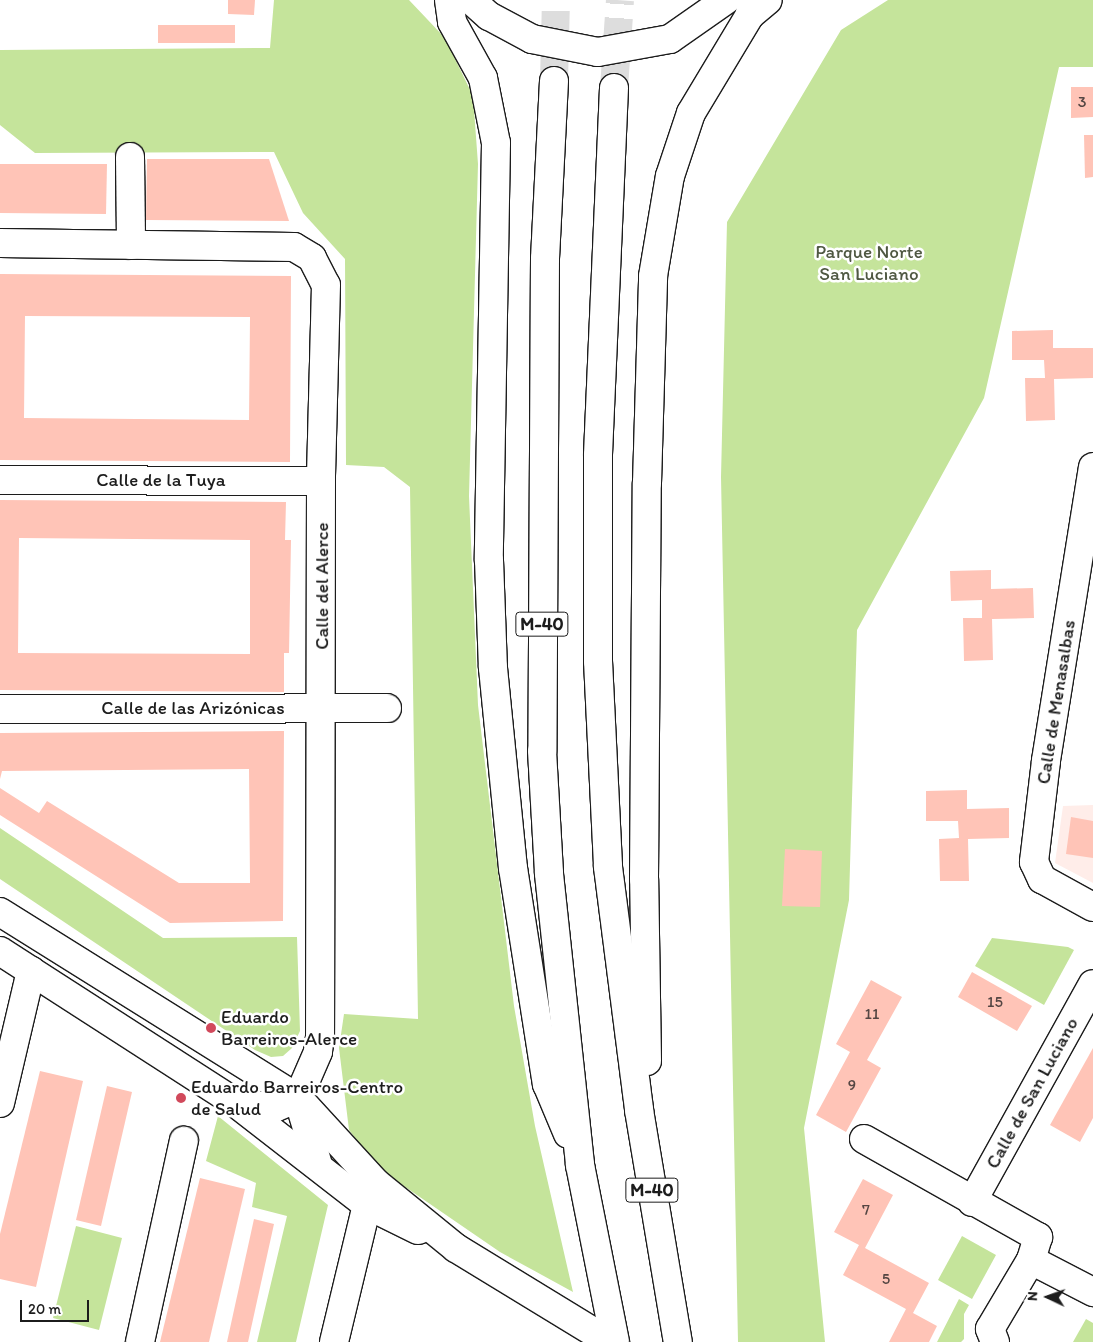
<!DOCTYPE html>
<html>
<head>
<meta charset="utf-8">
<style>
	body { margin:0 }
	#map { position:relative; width:1093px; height:1342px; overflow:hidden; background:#fff; font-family:Itim,sans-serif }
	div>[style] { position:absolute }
	.built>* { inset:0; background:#ffede9 }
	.green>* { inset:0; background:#c5e49b }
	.building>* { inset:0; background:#ffc4b7 }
	.motorway-tunnel>* { height:28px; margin-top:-14px; transform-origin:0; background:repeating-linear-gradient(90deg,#ddd 0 28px,transparent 0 42px) }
	.roads { filter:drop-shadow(1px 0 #1c1c1c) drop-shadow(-1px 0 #1c1c1c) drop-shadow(0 1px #1c1c1c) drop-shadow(0 -1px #1c1c1c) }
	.minor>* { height:28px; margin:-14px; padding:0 14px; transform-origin:14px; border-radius:14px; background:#fff }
	.tertiary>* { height:28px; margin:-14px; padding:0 14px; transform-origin:14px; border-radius:14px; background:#fff }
	.primary>* { height:28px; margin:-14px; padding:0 14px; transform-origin:14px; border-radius:14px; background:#fff }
	.motorway>* { height:28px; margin:-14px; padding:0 14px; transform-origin:14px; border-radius:14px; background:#fff }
	.dots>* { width:14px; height:14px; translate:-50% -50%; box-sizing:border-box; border:2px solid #fff; border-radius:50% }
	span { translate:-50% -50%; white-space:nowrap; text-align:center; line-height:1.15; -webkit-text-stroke:5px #fff; paint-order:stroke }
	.number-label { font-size:16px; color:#554643 }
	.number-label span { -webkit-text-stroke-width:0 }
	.shield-label span { padding:1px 4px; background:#fff; border:1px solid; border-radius:4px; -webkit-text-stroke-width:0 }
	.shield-label { font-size:18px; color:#1c1c1c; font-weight:700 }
	.park-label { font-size:19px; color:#4f5842 }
	.street-label { font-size:19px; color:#1c1c1c }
	.poi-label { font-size:19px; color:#1c1c1c }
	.left { translate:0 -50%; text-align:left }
	.north { position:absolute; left:1023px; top:1272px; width:50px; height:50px; -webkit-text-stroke:4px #fff; paint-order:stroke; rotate:273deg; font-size:14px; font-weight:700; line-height:20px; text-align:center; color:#1c1c1c }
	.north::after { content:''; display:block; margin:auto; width:18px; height:22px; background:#1c1c1c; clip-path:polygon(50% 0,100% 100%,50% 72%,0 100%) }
	.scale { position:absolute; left:20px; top:1300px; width:69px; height:22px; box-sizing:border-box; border:2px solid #1c1c1c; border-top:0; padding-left:6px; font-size:15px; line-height:18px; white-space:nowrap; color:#1c1c1c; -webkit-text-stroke:4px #fff; paint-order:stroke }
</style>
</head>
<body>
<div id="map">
	<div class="built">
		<i style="clip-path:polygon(1093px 805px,1093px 883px,1055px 863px,1063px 806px)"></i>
	</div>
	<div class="green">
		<i style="clip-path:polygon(274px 0,409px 0,445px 38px,473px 96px,478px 164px,469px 496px,478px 705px,514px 1006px,535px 1126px,573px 1292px,500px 1252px,379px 1169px,349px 1130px,339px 1048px,344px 1014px,418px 1019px,410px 487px,384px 467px,346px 465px,345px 259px,303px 213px,274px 152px,35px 153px,0 125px,0 50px,270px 48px)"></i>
		<i style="clip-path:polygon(888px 0,1093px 0,1093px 67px,1059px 67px,984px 398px,857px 630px,849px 900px,804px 1128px,825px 1342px,738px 1342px,721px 477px,727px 222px,841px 30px)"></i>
		<i style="clip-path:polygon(0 828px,163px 938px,297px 937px,300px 1031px,292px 1048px,283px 1056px,271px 1057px,255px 1050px,0 879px)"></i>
		<i style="clip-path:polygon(992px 938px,1068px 947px,1074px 950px,1044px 1005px,975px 966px)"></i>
		<i style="clip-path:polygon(218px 1116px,328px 1205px,296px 1342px,257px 1342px,287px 1216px,252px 1207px,256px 1183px,206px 1161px)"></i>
		<i style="clip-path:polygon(76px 1226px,122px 1238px,99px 1330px,53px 1318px)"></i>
		<i style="clip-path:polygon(962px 1236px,996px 1255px,972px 1299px,938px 1280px)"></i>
		<i style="clip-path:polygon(959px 1299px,969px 1305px,964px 1314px,964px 1339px,961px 1342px,937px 1342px)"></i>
		<i style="clip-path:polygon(1086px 1319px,1093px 1323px,1093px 1342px,1073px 1342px)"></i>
	</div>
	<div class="building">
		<i style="clip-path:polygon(228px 0,255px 0,254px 15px,228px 14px)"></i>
		<i style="clip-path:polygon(158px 25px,235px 25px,235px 43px,158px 43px)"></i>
		<i style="clip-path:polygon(1071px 87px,1093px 87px,1093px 117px,1071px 118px)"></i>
		<i style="clip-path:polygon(1084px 135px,1093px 135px,1093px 177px,1085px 178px)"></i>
		<i style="clip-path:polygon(147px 159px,269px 159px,289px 221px,146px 220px)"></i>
		<i style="clip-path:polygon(0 164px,107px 164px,106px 214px,0 213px)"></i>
		<i style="clip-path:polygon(evenodd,0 274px,291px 276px,290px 462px,0 460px,0 274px,25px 316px,250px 317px,249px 420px,24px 418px,25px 316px)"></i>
		<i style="clip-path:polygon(1053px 330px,1053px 348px,1093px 348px,1093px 378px,1054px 379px,1055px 420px,1026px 421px,1025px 378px,1045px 378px,1044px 360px,1012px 360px,1012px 331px)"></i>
		<i style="clip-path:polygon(evenodd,0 500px,286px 502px,285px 540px,291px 540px,289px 653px,284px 653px,284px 692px,0 690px,0 500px,19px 538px,250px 540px,250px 654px,18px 653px,19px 538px)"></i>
		<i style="clip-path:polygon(991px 570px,991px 589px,1033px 588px,1034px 618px,992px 619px,993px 660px,964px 661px,963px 618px,982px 618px,982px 600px,951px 601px,950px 571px)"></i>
		<i style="clip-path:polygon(284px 731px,283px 921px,170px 923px,0 815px,0 788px,39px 813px,47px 801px,179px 883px,250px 883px,249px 769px,2px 771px,0 779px,0 733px)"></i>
		<i style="clip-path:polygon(967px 790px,967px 809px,1009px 808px,1009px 838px,968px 839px,969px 881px,940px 881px,939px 839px,959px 838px,958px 821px,926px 821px,926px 791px)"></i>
		<i style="clip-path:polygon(1071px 817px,1093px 821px,1093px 858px,1066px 854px)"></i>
		<i style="clip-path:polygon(785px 849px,822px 851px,820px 907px,782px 906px)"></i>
		<i style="clip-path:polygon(972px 972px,1032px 1006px,1017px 1031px,958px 997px)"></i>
		<i style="clip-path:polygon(871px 980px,902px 997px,867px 1060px,881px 1068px,846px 1132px,816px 1115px,850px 1052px,836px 1044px)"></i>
		<i style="clip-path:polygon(1093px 1048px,1093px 1118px,1080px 1142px,1050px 1125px)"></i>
		<i style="clip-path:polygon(40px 1071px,83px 1081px,36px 1287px,0 1279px,0 1234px)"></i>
		<i style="clip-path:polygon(107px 1086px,132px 1092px,101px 1226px,76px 1220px)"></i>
		<i style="clip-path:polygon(200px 1178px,245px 1189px,209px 1342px,160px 1342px)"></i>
		<i style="clip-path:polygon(863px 1179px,893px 1195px,865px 1248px,929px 1283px,913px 1313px,937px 1326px,929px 1342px,889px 1342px,906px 1309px,843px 1275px,859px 1245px,834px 1232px)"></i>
		<i style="clip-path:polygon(254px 1219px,274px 1224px,248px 1342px,227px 1342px)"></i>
	</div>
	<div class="motorway-tunnel">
		<i style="left:554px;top:81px;width:81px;rotate:-88.6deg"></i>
		<i style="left:614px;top:88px;width:88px;rotate:-86.1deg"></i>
	</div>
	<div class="roads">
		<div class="minor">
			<i style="left:130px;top:157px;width:88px;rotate:89.3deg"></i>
			<i style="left:0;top:243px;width:294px;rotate:0.8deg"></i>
			<i style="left:294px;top:247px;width:21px;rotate:31deg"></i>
			<i style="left:312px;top:258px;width:30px;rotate:63deg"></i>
			<i style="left:326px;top:285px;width:196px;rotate:91.5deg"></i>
			<i style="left:321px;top:481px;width:556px;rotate:90.1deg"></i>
			<i style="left:320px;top:1037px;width:15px;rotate:98deg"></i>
			<i style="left:318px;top:1052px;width:50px;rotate:113.5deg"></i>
			<i style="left:298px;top:1098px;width:70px;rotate:73.4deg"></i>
			<i style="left:1093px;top:467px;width:298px;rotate:99.1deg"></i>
			<i style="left:1046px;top:761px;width:102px;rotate:96.8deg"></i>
			<i style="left:1034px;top:862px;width:19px;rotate:65deg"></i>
			<i style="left:1042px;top:879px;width:58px;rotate:28.8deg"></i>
			<i style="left:0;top:480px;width:321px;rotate:0.2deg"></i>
			<i style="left:0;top:709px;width:387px;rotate:-0.1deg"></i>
			<i style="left:233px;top:1101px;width:42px;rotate:9.7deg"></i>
			<i style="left:274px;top:1108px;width:26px;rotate:-23deg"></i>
			<i style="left:0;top:1103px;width:136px;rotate:-76.8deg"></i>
			<i style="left:864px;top:1139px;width:200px;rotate:29.4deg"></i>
			<i style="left:1038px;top:1237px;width:24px;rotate:107deg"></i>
			<i style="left:1031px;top:1260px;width:70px;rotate:27.3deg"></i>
			<i style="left:972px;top:1202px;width:249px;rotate:-61deg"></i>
			<i style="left:140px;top:1342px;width:206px;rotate:-77.7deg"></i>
			<i style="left:334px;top:1342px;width:141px;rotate:-76.5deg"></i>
			<i style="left:367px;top:1205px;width:22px;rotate:-69deg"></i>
			<i style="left:995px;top:1342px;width:14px;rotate:-111deg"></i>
			<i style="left:990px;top:1329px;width:80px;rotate:-59.3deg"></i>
		</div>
		<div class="tertiary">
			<i style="left:0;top:912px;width:351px;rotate:32deg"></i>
			<i style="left:298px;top:1098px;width:115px;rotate:47.5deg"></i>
			<i style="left:376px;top:1183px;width:103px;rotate:39.1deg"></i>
			<i style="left:456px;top:1248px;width:180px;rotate:31.4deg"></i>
			<i style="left:0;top:951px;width:277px;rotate:32.8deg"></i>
			<i style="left:233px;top:1101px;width:170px;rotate:37.8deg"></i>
			<i style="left:367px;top:1205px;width:57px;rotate:26.1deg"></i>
		</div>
		<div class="primary">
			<i style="left:471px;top:0;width:24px;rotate:42deg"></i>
			<i style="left:489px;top:16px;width:49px;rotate:28.1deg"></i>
			<i style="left:532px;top:39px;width:67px;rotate:11.1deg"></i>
			<i style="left:598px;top:52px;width:73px;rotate:-10.2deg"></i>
			<i style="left:670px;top:39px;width:68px;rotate:-34.9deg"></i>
			<i style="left:750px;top:15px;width:23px;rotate:-40deg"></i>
		</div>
		<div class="motorway">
			<i style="left:449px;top:0;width:22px;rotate:82deg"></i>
			<i style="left:452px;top:22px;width:64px;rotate:61deg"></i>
			<i style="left:483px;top:78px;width:66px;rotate:78.7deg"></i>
			<i style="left:496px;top:143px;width:417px;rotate:91deg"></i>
			<i style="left:489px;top:560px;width:108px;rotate:87.9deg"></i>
			<i style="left:493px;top:668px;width:201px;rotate:84.3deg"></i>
			<i style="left:513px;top:868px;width:219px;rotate:81.1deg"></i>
			<i style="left:547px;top:1084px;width:54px;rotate:67.2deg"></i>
			<i style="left:554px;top:81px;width:178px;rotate:92.9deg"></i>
			<i style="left:545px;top:259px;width:492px;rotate:90.3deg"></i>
			<i style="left:542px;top:751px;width:123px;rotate:86.7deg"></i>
			<i style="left:549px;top:874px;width:293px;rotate:83.9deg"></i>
			<i style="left:580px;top:1165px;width:180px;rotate:78.8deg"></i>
			<i style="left:614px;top:88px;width:368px;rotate:92.5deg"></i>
			<i style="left:598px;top:456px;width:205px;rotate:90deg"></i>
			<i style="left:598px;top:661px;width:206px;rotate:87.2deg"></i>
			<i style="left:608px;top:867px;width:245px;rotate:82.7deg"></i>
			<i style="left:639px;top:1110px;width:235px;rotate:80.5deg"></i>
			<i style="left:647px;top:1061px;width:182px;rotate:-90.9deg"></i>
			<i style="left:644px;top:879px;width:396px;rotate:-89.6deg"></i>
			<i style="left:647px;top:483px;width:207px;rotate:-88.3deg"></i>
			<i style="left:653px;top:276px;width:101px;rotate:-80.4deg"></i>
			<i style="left:670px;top:176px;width:66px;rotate:-71.6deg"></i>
			<i style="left:691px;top:113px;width:114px;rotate:-59deg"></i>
			<i style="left:750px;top:15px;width:15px;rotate:-86deg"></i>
		</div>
	</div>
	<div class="dots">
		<i style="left:211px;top:1028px;background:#d1495b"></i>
		<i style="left:181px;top:1098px;background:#d1495b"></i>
	</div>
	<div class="number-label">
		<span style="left:1082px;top:102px">3</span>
		<span style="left:995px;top:1002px">15</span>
		<span style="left:872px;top:1014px">11</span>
		<span style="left:852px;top:1085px">9</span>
		<span style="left:866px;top:1210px">7</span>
		<span style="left:886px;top:1279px">5</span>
	</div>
	<div class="shield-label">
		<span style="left:542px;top:624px">M-40</span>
		<span style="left:652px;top:1190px">M-40</span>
	</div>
	<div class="park-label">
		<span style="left:869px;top:263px">Parque Norte<br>San Luciano</span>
	</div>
	<div class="street-label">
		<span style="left:161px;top:480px">Calle de la Tuya</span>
		<span style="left:322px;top:586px;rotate:-90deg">Calle del Alerce</span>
		<span style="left:1056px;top:702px;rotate:-81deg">Calle de Menasalbas</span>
		<span style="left:193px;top:708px">Calle de las Arizónicas</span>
		<span style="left:1032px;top:1093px;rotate:-61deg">Calle de San Luciano</span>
	</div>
	<div class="poi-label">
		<span class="left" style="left:221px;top:1028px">Eduardo<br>Barreiros-Alerce</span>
		<span class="left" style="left:191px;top:1098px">Eduardo Barreiros-Centro<br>de Salud</span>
	</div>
	<div class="north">N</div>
	<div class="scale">20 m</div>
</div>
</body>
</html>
